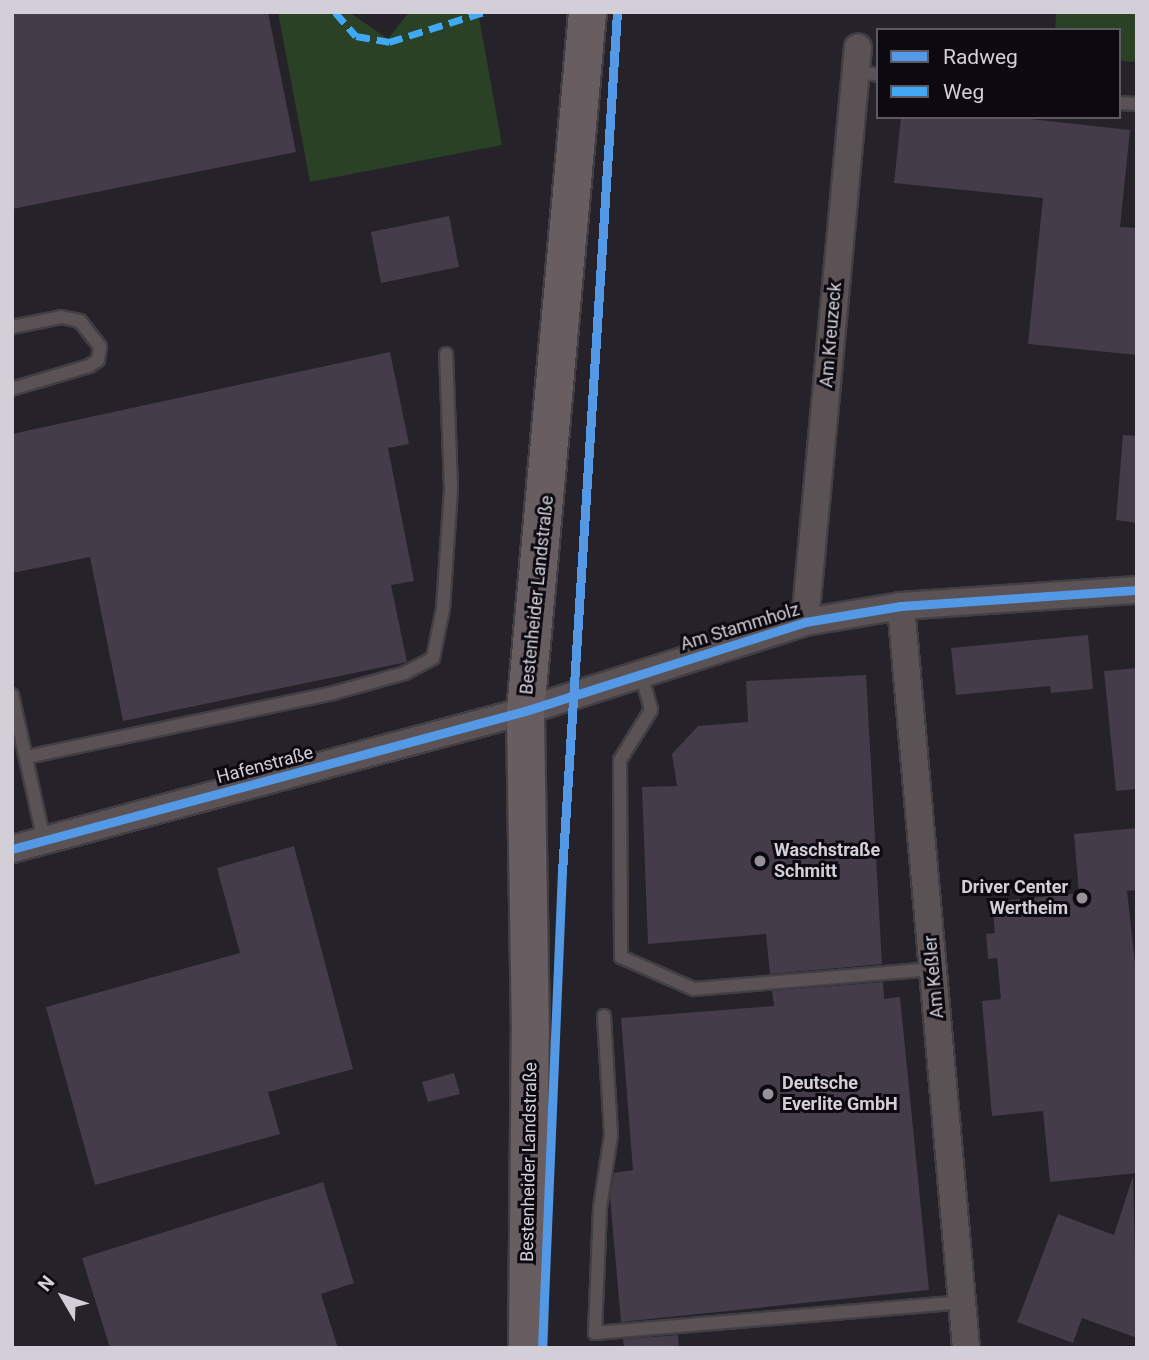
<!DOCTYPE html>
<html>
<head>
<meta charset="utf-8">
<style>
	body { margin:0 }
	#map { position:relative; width:1149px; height:1360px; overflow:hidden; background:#252229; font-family:Roboto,sans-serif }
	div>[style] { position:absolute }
	.green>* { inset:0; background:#2b4126 }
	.building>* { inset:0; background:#443c48 }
	.roads { filter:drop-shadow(2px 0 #413f44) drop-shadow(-2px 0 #413f44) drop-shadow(0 2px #413f44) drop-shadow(0 -2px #413f44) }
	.lane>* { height:12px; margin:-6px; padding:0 6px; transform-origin:6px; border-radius:6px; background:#5b5255 }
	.street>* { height:26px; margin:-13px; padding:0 13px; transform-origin:13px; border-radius:13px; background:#5b5255 }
	.secondary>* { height:37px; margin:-18.5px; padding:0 18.5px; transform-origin:18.5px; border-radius:18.5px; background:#685d60 }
	.quiet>* { height:7px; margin-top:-3.5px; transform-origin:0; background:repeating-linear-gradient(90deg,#3fa9f5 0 14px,transparent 0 21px) }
	.cycleway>* { height:9px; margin:-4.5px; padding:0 4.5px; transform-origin:4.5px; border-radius:4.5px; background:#5399e6 }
	.dots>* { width:19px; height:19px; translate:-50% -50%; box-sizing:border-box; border:4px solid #0c0a10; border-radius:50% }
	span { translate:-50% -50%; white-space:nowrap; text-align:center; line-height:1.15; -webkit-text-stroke:6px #0c0a10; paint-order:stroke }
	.street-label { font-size:18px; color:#d3cfd8 }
	.poi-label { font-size:18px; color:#d3cfd8; font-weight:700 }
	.left { translate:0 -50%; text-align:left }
	.right { translate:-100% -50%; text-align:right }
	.frame { position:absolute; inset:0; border:14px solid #d3cfd8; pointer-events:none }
	.legend { position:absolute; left:876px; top:28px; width:245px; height:91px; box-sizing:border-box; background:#0c0a10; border:2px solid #5c5960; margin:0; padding:9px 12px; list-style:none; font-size:21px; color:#d3cfd8 }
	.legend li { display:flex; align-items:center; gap:14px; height:35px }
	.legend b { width:35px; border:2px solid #5c5960 }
	.north { position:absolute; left:28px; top:1262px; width:70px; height:70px; -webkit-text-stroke:5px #0c0a10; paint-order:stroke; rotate:309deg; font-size:19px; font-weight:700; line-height:28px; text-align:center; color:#d3cfd8 }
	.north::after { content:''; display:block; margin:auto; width:24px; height:32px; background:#d3cfd8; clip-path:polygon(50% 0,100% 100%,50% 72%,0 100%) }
</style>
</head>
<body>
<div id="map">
	<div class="green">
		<i style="clip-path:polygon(278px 12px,349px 12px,388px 39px,409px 12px,478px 12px,502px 145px,310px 182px)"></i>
		<i style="clip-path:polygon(1056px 12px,1137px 12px,1137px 62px,1119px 61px,1119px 30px,1055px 30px)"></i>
	</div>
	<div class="building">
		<i style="clip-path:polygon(12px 12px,268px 12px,296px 152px,12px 209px)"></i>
		<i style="clip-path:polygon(901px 117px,1011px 117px,1130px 130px,1120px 227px,1137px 228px,1137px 355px,1028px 344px,1043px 198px,894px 183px)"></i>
		<i style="clip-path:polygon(449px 216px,459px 267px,381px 283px,371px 232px)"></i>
		<i style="clip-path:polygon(390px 352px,409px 444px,388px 448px,414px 581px,391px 585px,407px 662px,123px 721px,90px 557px,12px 573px,12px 434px)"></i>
		<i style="clip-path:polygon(1123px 435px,1137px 436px,1137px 523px,1116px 520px)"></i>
		<i style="clip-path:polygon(1088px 635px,1093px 689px,1051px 693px,1050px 686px,956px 695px,951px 648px)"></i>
		<i style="clip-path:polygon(1137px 668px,1137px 789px,1116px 791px,1104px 671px)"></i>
		<i style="clip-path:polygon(866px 675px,882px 964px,770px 974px,766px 934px,648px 944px,642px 787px,677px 786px,672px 754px,698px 726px,748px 722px,746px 681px)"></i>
		<i style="clip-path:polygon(1137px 828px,1137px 890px,1127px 891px,1137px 981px,1137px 1173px,1050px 1182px,1043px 1111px,992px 1116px,982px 1001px,1001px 999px,997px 958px,988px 959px,986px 934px,995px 933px,992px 902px,1079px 893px,1074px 834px)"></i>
		<i style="clip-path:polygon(294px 846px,353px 1069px,268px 1092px,280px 1134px,95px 1185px,46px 1007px,240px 953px,217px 868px)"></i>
		<i style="clip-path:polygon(883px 982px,884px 999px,900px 997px,929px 1290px,621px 1322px,610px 1197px,614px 1173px,633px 1170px,621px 1018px,774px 1006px,772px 991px)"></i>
		<i style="clip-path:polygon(454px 1073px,460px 1094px,428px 1102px,422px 1082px)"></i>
		<i style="clip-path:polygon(1133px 1176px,1137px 1338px,1082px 1318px,1073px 1343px,1017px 1322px,1058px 1214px,1114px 1235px)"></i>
		<i style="clip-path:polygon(323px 1182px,354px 1283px,321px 1294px,338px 1348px,110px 1348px,82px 1258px)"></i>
		<i style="clip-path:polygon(678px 1335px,679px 1348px,624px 1348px,623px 1339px)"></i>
	</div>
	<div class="roads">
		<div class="lane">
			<i style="left:856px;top:71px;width:22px;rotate:10deg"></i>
			<i style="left:1119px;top:103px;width:18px;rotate:3deg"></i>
			<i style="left:12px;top:327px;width:50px;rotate:-11.5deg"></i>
			<i style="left:61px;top:317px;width:19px;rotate:12deg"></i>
			<i style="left:80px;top:321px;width:33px;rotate:52deg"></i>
			<i style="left:100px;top:347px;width:13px;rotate:99deg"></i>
			<i style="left:98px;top:360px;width:11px;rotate:146deg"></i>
			<i style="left:89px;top:366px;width:80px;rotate:163.4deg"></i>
			<i style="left:641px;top:674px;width:37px;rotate:74deg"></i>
			<i style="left:651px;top:710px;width:59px;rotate:121.8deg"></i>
			<i style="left:620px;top:760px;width:197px;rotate:89.7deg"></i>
			<i style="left:621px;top:957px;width:80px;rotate:23.7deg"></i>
			<i style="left:694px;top:989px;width:240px;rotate:-4.8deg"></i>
			<i style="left:12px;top:695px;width:149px;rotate:77.6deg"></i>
			<i style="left:27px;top:757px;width:313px;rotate:-11.8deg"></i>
			<i style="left:333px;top:693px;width:75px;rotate:-15.5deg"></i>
			<i style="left:405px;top:673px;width:32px;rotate:-28deg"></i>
			<i style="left:433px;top:658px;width:50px;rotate:-78.5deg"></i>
			<i style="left:443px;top:609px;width:121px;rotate:-86.2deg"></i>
			<i style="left:451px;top:488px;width:134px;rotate:-92.1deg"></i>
			<i style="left:604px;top:1016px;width:119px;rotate:86.6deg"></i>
			<i style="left:611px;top:1135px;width:74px;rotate:98.6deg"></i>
			<i style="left:600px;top:1208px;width:125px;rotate:92.3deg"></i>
			<i style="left:595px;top:1333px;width:368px;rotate:-4.8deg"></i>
		</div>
		<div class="street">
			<i style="left:901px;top:606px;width:745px;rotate:84.99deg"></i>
			<i style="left:805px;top:622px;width:577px;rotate:-84.73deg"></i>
			<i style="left:12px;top:849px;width:531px;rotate:-15.06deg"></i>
			<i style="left:525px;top:711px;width:294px;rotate:-17.6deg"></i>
			<i style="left:805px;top:622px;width:97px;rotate:-9.5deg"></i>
			<i style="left:901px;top:606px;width:237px;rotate:-3.9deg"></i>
		</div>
		<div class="secondary">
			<i style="left:527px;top:1348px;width:314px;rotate:-89.5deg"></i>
			<i style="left:530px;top:1034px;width:323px;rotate:-90.9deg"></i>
			<i style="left:525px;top:711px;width:702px;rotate:-84.93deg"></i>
		</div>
	</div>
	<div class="quiet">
		<i style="left:335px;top:12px;width:32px;rotate:49deg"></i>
		<i style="left:356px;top:36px;width:34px;rotate:10deg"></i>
		<i style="left:389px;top:42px;width:100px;rotate:-17.5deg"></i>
	</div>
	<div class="cycleway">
		<i style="left:12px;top:849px;width:531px;rotate:-15.06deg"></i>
		<i style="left:525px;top:711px;width:294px;rotate:-17.6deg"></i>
		<i style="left:805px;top:622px;width:97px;rotate:-9.5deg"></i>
		<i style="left:901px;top:606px;width:237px;rotate:-3.9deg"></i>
		<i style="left:542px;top:1348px;width:476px;rotate:-87.6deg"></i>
		<i style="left:562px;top:872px;width:862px;rotate:-86.34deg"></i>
	</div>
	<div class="dots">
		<i style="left:760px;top:861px;background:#96929b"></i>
		<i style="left:1082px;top:898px;background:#96929b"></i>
		<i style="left:768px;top:1094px;background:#96929b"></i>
	</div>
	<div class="street-label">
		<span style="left:831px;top:335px;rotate:-85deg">Am Kreuzeck</span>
		<span style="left:537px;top:595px;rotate:-84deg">Bestenheider Landstraße</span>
		<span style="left:740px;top:627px;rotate:-17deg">Am Stammholz</span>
		<span style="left:265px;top:765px;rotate:-15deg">Hafenstraße</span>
		<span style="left:934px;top:977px;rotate:-95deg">Am Keßler</span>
		<span style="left:529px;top:1162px;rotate:-89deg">Bestenheider Landstraße</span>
	</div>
	<div class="poi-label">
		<span class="left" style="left:774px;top:861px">Waschstraße<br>Schmitt</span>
		<span class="right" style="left:1068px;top:898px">Driver Center<br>Wertheim</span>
		<span class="left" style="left:782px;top:1094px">Deutsche<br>Everlite GmbH</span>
	</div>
	<div class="frame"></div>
	<ul class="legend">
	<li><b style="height:9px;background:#5399e6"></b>Radweg</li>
	<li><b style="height:9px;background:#3fa9f5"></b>Weg</li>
	</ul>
	<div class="north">N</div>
</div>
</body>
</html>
